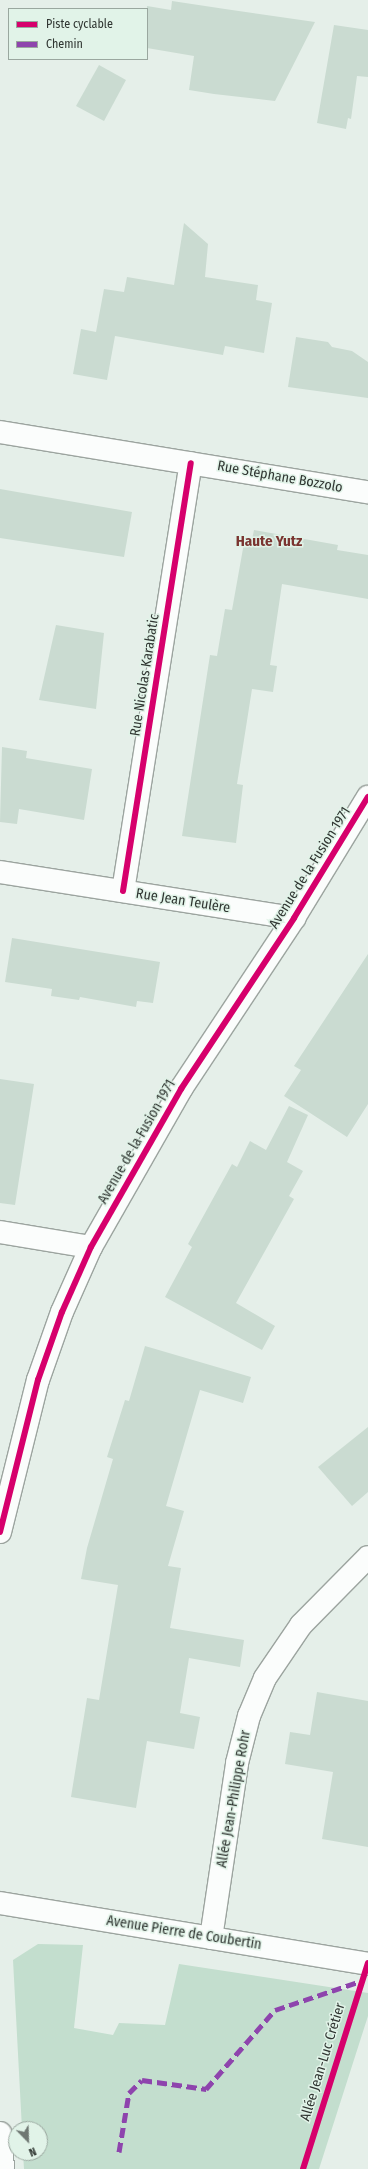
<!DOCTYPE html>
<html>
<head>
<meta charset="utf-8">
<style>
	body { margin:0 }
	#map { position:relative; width:368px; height:2169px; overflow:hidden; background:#e5efe9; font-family:"Fira Sans Condensed",sans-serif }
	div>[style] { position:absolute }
	.green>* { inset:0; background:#c3dece }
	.building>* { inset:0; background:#cadbd1 }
	.roads { filter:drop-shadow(1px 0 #9ca49f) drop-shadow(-1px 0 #9ca49f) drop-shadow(0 1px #9ca49f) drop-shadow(0 -1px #9ca49f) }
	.minor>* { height:22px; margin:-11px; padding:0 11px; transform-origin:11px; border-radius:11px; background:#fbfdfc }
	.quiet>* { height:5px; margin-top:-2.5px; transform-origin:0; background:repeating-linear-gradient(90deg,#8e44ad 0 10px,transparent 0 15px) }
	.cycleway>* { height:6px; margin:-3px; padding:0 3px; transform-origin:3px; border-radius:3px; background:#d6006c }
	span { translate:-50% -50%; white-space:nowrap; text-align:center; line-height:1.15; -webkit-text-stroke:3px #e1f3e8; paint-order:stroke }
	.street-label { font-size:14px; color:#303632 }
	.neighbourhood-label { font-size:15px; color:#7a3430; font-weight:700 }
	.legend { position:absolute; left:8px; top:8px; width:140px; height:52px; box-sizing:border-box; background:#e1f3e8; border:1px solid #9aa79f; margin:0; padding:5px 7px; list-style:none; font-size:12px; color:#303632 }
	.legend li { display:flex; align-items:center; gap:8px; height:20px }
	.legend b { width:20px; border:1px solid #9aa79f }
	.north { position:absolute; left:8px; top:2121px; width:40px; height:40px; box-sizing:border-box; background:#e1f3e8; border:1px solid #9aa79f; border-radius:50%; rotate:157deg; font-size:11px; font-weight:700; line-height:16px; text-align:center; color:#303632 }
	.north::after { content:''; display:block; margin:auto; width:14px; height:18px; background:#6f7772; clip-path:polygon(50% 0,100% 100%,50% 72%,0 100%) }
</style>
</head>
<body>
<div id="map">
	<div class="green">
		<i style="clip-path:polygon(38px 1944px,83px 1945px,74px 2028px,113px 2035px,119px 2023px,165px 2025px,179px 1964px,368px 1993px,368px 2016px,319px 2169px,24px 2169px,23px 2153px,40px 2153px,40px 2129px,22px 2129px,13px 1960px)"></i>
	</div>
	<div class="building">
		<i style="clip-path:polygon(172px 1px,225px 9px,315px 22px,275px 101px,214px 94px,189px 90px,194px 56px,147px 48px,147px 6px,171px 10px)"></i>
		<i style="clip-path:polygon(334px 25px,368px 30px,368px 77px,357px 76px,351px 119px,348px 118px,346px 129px,317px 123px)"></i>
		<i style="clip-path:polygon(99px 65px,126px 80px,104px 121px,76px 106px)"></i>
		<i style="clip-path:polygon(184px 223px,208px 244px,205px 277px,258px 285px,256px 300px,272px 303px,264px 353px,225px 346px,223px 355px,115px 336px,107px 380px,73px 374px,81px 329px,96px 332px,104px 289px,124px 292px,127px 277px,174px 285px)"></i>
		<i style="clip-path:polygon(296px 337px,328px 342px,332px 347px,352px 351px,368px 362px,368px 398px,288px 387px)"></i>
		<i style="clip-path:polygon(0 489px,132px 512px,124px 557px,0 538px)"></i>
		<i style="clip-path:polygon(254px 530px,338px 545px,337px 550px,368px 555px,368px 599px,282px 584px,270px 665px,277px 666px,273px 692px,252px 689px,237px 784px,243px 785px,236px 843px,182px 836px,210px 655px,217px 656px,225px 609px,232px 610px,244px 543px,251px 544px)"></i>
		<i style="clip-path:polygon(56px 625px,104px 633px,96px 709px,39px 700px)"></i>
		<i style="clip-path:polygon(2px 747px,27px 751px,26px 758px,92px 769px,84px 820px,19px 809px,17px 824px,0 822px)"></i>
		<i style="clip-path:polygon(12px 938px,160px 962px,153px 1003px,137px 1001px,136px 1007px,80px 997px,79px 1000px,51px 996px,52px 989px,5px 982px)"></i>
		<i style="clip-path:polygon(368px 954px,368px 1104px,347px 1137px,284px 1096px,301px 1070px,294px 1066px)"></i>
		<i style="clip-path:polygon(0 1079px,34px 1084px,15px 1205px,0 1203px)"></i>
		<i style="clip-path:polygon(289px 1106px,308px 1115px,287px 1162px,303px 1171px,289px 1196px,294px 1199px,236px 1303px,275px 1326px,262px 1350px,165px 1297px,192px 1247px,188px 1244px,232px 1164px,237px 1167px,250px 1141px,266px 1150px)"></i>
		<i style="clip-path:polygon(145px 1346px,251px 1377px,243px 1403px,200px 1390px,166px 1506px,184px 1511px,168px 1566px,181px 1568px,170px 1628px,244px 1640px,240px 1667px,189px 1658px,180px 1713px,200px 1717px,194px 1749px,147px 1741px,136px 1808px,71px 1797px,87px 1698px,99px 1700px,118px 1585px,81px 1579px,87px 1548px,113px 1459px,107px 1457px,125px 1400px,129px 1401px)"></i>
		<i style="clip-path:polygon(368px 1427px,368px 1492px,352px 1506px,318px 1467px)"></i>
		<i style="clip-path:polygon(317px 1692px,368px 1701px,368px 1847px,322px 1839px,333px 1772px,285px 1764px,290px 1732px,310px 1735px)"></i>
	</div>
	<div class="roads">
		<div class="minor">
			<i style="left:0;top:432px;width:373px;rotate:9.3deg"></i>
			<i style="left:0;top:872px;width:298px;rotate:8.9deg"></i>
			<i style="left:123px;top:891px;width:433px;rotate:-81deg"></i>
			<i style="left:0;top:1232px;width:92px;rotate:9.4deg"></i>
			<i style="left:0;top:1532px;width:157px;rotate:-76deg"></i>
			<i style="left:38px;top:1380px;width:72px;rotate:-70.6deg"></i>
			<i style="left:62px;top:1312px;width:71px;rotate:-66deg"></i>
			<i style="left:91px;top:1247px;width:182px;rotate:-60.3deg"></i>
			<i style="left:181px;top:1089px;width:205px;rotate:-56.5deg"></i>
			<i style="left:294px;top:918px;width:142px;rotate:-58.6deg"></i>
			<i style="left:0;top:1903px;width:373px;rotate:9.4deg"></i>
			<i style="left:211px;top:1938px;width:177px;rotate:-81.5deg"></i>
			<i style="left:237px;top:1763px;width:49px;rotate:-75.7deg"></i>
			<i style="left:249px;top:1716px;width:41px;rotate:-67.2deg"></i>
			<i style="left:265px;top:1678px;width:64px;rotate:-55.8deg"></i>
			<i style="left:301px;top:1625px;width:95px;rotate:-45.4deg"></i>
			<i style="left:0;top:2133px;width:36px;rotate:85deg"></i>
		</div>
	</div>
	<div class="quiet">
		<i style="left:119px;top:2152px;width:60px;rotate:-80.4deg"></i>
		<i style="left:129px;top:2093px;width:18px;rotate:-45deg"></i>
		<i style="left:142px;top:2080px;width:65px;rotate:8deg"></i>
		<i style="left:206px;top:2089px;width:105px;rotate:-48.9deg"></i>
		<i style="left:275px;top:2010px;width:91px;rotate:-18.6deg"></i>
	</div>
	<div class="cycleway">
		<i style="left:123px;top:891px;width:433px;rotate:-81deg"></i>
		<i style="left:0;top:1532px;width:157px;rotate:-76deg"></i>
		<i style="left:38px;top:1380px;width:72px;rotate:-70.6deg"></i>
		<i style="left:62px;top:1312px;width:71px;rotate:-66deg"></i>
		<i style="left:91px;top:1247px;width:182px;rotate:-60.3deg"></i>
		<i style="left:181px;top:1089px;width:205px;rotate:-56.5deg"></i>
		<i style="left:294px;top:918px;width:142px;rotate:-58.6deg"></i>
		<i style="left:303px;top:2169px;width:216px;rotate:-72.5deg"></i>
	</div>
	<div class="street-label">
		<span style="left:280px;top:477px;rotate:10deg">Rue Stéphane Bozzolo</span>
		<span style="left:145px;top:675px;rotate:-81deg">Rue Nicolas Karabatic</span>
		<span style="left:310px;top:868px;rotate:-58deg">Avenue de la Fusion 1971</span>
		<span style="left:183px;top:901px;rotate:9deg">Rue Jean Teulère</span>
		<span style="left:137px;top:1142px;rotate:-60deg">Avenue de la Fusion 1971</span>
		<span style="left:234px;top:1799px;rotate:-80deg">Allée Jean-Philippe Rohr</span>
		<span style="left:184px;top:1933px;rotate:9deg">Avenue Pierre de Coubertin</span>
		<span style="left:323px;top:2062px;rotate:-73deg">Allée Jean-Luc Crétier</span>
	</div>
	<div class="neighbourhood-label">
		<span style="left:269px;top:542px">Haute Yutz</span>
	</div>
	<ul class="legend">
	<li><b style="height:5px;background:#d6006c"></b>Piste cyclable</li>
	<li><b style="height:5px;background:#8e44ad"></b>Chemin</li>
	</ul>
	<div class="north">N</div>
</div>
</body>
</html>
